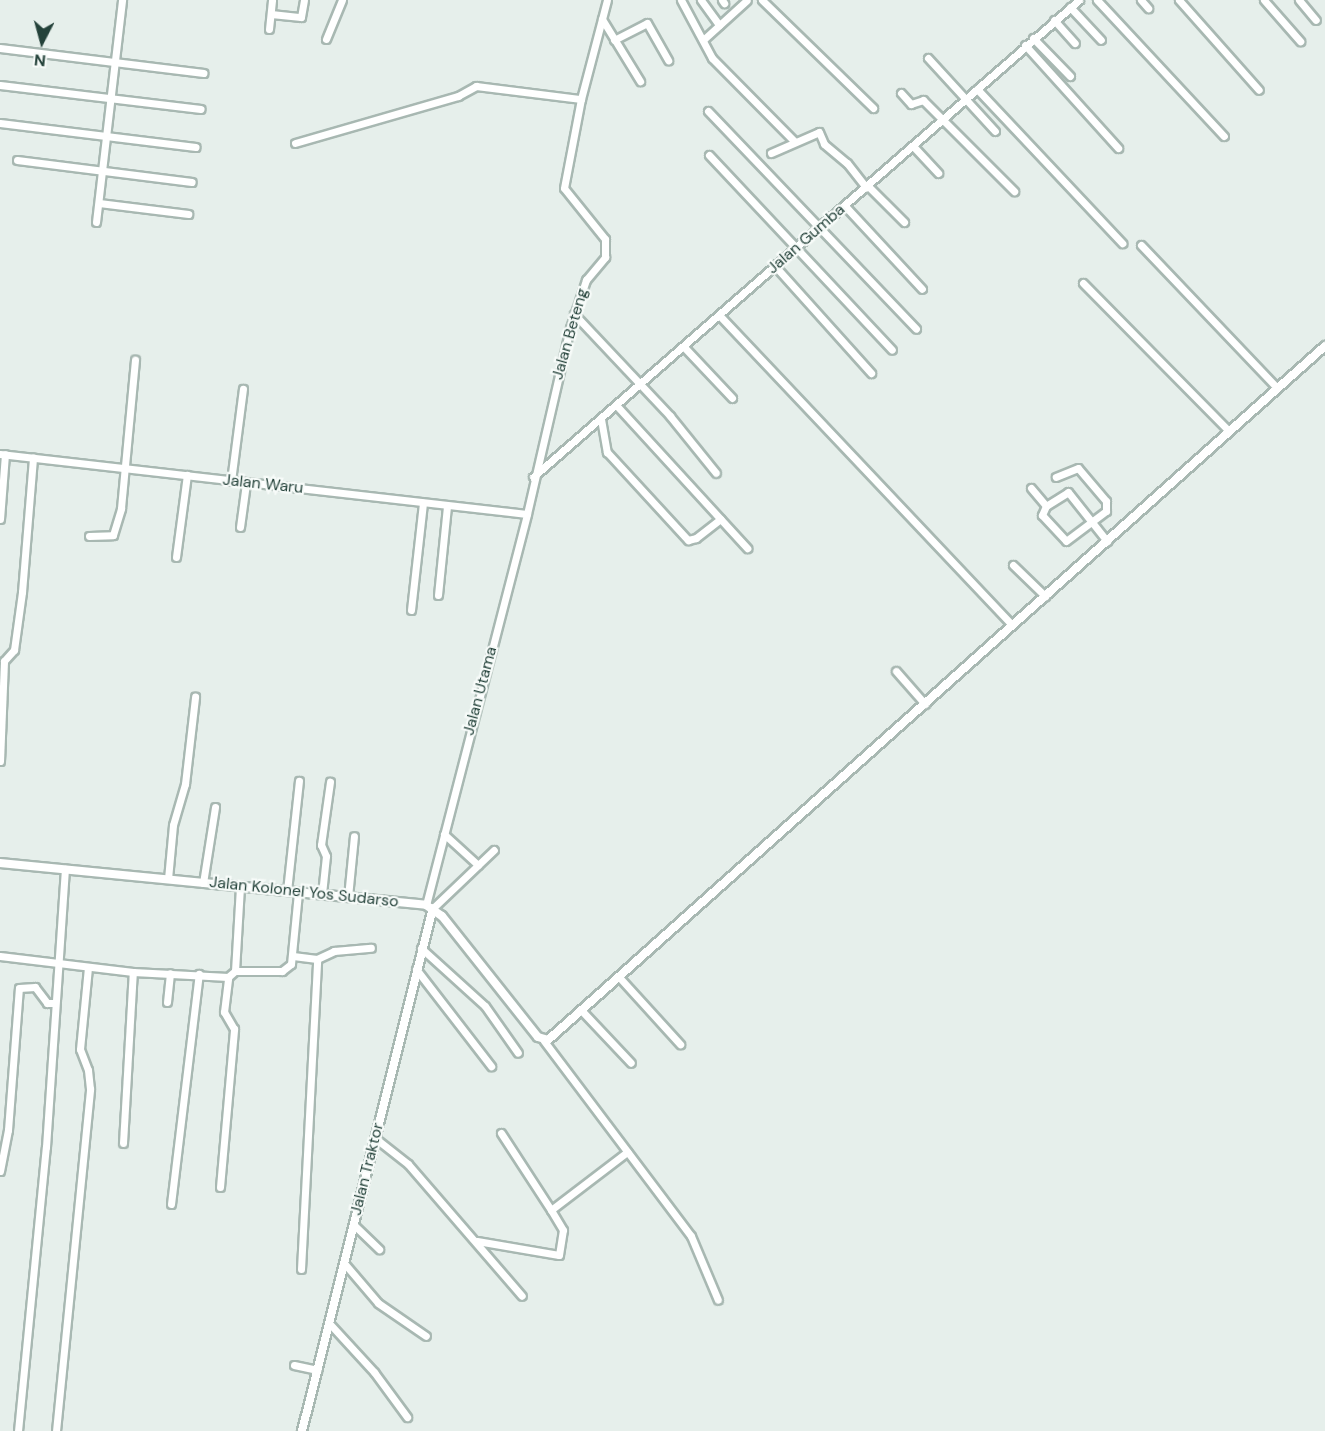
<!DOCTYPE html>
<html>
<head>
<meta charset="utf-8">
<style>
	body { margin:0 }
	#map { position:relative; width:1325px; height:1431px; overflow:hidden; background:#e6efeb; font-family:"DM Sans",sans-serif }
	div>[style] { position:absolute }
	.roads { filter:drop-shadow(2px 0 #a8b8b2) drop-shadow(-2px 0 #a8b8b2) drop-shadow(0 2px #a8b8b2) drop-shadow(0 -2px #a8b8b2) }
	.minor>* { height:7px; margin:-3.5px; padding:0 3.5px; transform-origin:3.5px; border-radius:3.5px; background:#fff }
	.tertiary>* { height:8px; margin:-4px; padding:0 4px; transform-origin:4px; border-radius:4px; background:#fff }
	span { translate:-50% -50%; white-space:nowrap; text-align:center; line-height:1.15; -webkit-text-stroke:4.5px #f7fbf9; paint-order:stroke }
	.street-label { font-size:16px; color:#24423a }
	.north { position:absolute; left:12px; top:12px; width:60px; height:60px; -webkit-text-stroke:4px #f7fbf9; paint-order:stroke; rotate:186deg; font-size:16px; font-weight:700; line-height:24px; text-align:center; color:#24423a }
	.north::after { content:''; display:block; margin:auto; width:21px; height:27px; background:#24423a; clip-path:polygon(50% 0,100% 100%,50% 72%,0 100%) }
</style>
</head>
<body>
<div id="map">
	<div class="roads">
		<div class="minor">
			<i style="left:681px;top:0;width:66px;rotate:61.9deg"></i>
			<i style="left:712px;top:58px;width:117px;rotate:45.3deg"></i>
			<i style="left:701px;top:0;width:31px;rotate:54deg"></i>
			<i style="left:722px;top:0;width:4px;rotate:56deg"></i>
			<i style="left:762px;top:0;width:155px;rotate:44.2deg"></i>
			<i style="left:1097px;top:0;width:186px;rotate:47deg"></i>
			<i style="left:1141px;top:0;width:11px;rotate:49deg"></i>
			<i style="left:1179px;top:0;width:120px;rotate:48.4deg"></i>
			<i style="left:1264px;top:0;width:55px;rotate:48.7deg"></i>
			<i style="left:1299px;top:0;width:26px;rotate:50deg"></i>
			<i style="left:1070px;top:7px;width:45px;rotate:46.8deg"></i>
			<i style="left:271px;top:14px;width:30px;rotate:6deg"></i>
			<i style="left:301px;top:17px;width:17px;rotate:-80deg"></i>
			<i style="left:602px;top:19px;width:73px;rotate:58.5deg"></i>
			<i style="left:1054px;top:20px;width:31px;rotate:48deg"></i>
			<i style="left:269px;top:29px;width:29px;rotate:-84deg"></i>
			<i style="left:1033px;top:38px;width:53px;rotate:45.8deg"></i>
			<i style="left:326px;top:39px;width:42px;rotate:-67.7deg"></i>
			<i style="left:614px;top:40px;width:37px;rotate:-27deg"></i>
			<i style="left:647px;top:23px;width:43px;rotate:60.4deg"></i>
			<i style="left:703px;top:40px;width:59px;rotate:-42.3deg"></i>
			<i style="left:1025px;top:45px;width:139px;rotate:47.9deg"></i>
			<i style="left:0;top:48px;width:205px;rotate:7deg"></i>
			<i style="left:928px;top:58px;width:99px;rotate:47.5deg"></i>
			<i style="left:0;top:85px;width:202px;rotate:6.8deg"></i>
			<i style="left:977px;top:89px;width:212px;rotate:46.7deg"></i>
			<i style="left:901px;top:93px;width:15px;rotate:48deg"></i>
			<i style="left:911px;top:104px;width:13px;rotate:-18deg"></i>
			<i style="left:923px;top:100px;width:129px;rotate:45deg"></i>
			<i style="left:708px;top:111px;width:301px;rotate:46.3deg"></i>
			<i style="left:0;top:123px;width:197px;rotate:7deg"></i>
			<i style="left:295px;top:143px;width:170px;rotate:-16.1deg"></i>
			<i style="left:458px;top:96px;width:21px;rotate:-29deg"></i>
			<i style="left:476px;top:86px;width:106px;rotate:7.1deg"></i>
			<i style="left:913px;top:146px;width:37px;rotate:47deg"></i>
			<i style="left:771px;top:153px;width:52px;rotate:-23.6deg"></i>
			<i style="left:819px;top:132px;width:13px;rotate:67deg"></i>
			<i style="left:824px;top:144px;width:30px;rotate:40deg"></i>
			<i style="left:847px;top:163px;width:31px;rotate:52deg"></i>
			<i style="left:709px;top:155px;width:267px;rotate:46.8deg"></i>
			<i style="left:17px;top:160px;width:176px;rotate:7.2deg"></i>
			<i style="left:868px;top:186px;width:51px;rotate:45deg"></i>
			<i style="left:99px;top:203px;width:90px;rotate:7deg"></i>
			<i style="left:845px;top:206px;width:113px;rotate:47.1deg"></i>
			<i style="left:96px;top:222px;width:224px;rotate:-83.3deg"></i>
			<i style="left:1141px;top:245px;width:197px;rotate:46.4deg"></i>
			<i style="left:775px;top:266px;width:144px;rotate:48.1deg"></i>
			<i style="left:1083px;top:283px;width:208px;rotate:45.4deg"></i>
			<i style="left:574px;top:314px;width:140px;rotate:46.7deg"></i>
			<i style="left:670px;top:416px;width:73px;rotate:51.1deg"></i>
			<i style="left:720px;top:316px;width:425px;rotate:46.6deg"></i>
			<i style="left:684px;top:347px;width:70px;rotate:46.7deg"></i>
			<i style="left:617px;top:406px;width:193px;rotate:47.5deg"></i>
			<i style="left:601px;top:419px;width:34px;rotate:80deg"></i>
			<i style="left:607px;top:452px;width:120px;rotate:47.4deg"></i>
			<i style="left:688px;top:540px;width:8px;rotate:-14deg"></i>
			<i style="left:696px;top:538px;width:31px;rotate:-38deg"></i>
			<i style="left:0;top:454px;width:530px;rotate:6.5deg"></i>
			<i style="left:533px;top:477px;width:725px;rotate:-41.14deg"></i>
			<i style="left:231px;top:481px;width:93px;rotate:-82.6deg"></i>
			<i style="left:1031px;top:488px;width:23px;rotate:50deg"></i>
			<i style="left:1046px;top:506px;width:26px;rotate:-32deg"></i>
			<i style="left:1068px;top:492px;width:63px;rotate:51.5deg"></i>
			<i style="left:1046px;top:506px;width:10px;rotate:114deg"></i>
			<i style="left:1042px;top:515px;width:35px;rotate:47deg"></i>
			<i style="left:1066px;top:541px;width:50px;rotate:-36.9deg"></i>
			<i style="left:1106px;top:511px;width:10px;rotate:-90deg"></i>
			<i style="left:1106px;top:501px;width:43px;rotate:-130.3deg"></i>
			<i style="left:1078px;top:468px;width:24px;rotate:158deg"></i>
			<i style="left:0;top:519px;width:65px;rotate:-85.6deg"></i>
			<i style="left:240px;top:527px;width:44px;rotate:-82.2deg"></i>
			<i style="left:89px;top:536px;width:24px;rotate:-2deg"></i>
			<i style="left:113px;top:535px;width:28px;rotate:-73deg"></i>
			<i style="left:121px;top:508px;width:149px;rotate:-84.6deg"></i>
			<i style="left:176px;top:557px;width:83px;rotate:-82.4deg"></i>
			<i style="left:1013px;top:565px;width:45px;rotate:44.1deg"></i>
			<i style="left:438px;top:595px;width:89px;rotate:-84.2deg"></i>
			<i style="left:411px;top:610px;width:108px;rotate:-83.6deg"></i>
			<i style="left:896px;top:671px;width:44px;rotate:48.7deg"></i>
			<i style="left:0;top:761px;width:100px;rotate:-87.7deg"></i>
			<i style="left:4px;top:661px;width:15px;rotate:-48deg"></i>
			<i style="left:14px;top:650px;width:59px;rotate:-82.1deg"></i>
			<i style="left:22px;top:592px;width:135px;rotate:-85.3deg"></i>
			<i style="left:444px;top:834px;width:46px;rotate:42.4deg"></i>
			<i style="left:168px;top:879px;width:54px;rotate:-84.7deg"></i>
			<i style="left:173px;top:825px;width:43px;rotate:-73.7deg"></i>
			<i style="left:185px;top:784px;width:88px;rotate:-83.4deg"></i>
			<i style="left:203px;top:883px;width:77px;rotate:-81deg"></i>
			<i style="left:287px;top:891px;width:111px;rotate:-83.8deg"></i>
			<i style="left:322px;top:894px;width:38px;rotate:-84deg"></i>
			<i style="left:326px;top:856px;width:12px;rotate:-114deg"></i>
			<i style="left:321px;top:845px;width:64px;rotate:-81.9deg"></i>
			<i style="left:348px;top:897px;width:61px;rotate:-84.4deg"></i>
			<i style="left:426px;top:905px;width:404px;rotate:-75.5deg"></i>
			<i style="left:527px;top:514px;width:191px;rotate:-77deg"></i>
			<i style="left:570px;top:328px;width:51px;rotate:-71.6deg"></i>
			<i style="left:586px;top:280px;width:30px;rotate:-50deg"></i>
			<i style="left:605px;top:257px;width:18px;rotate:-90deg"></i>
			<i style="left:605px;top:239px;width:65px;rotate:-128.8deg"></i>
			<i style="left:564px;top:188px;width:91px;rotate:-79.2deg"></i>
			<i style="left:581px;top:99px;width:102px;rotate:-75.3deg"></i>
			<i style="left:433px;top:908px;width:84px;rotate:-43.6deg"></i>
			<i style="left:421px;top:948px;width:86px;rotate:42.2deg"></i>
			<i style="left:485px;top:1006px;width:57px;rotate:54.9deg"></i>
			<i style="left:0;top:956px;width:134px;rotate:6.9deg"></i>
			<i style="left:133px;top:972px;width:95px;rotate:3deg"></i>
			<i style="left:293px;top:956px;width:24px;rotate:7deg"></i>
			<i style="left:317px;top:959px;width:19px;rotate:-25deg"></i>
			<i style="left:334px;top:951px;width:37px;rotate:-5deg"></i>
			<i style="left:416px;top:969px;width:123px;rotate:52.3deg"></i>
			<i style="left:235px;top:971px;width:85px;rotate:-86.6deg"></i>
			<i style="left:619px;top:977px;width:91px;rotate:47.7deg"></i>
			<i style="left:167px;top:1002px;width:29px;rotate:-84deg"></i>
			<i style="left:582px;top:1011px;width:71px;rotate:46.7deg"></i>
			<i style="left:544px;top:1041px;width:244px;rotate:53deg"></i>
			<i style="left:691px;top:1236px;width:69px;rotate:67.1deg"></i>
			<i style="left:501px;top:1133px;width:92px;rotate:57deg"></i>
			<i style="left:375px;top:1138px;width:42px;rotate:38.2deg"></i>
			<i style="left:408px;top:1164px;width:174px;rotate:49.2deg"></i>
			<i style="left:123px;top:1143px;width:171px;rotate:-86.7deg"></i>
			<i style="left:0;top:1171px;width:42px;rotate:-79deg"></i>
			<i style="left:8px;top:1130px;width:142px;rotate:-85.6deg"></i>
			<i style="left:19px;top:988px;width:16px;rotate:-4deg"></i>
			<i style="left:35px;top:987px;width:20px;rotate:53deg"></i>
			<i style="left:47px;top:1003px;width:8px"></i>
			<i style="left:220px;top:1187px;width:159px;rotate:-84.9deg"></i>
			<i style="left:234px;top:1029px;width:20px;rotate:-120deg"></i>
			<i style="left:224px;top:1012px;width:35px;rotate:-83deg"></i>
			<i style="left:228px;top:977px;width:9px;rotate:-41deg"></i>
			<i style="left:235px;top:971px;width:47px"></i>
			<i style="left:282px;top:971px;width:11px;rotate:-38deg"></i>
			<i style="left:291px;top:964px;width:72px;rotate:-84.4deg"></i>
			<i style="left:171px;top:1204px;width:232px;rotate:-83.1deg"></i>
			<i style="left:354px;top:1225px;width:35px;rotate:44deg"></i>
			<i style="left:477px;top:1241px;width:83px;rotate:9.7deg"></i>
			<i style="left:559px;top:1255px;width:25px;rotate:-81deg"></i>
			<i style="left:563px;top:1230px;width:23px;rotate:-121deg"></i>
			<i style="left:551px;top:1210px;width:96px;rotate:-37.3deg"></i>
			<i style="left:344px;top:1263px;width:52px;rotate:49.6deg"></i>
			<i style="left:378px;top:1303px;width:58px;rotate:34.5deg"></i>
			<i style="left:301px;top:1269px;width:310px;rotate:-87deg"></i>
			<i style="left:329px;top:1323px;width:67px;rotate:47.4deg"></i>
			<i style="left:374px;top:1372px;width:56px;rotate:53.7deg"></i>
			<i style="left:294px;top:1365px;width:24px;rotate:12deg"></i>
			<i style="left:18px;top:1431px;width:285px;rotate:-84.4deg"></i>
			<i style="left:46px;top:1147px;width:279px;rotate:-86.1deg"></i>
			<i style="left:56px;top:1431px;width:344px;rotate:-84.3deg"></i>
			<i style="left:90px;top:1089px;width:19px;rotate:-96deg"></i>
			<i style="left:88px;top:1070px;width:22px;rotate:-111deg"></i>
			<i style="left:80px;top:1049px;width:81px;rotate:-84.4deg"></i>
		</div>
		<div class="tertiary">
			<i style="left:0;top:863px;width:428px;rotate:5.6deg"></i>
			<i style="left:426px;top:905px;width:19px;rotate:35deg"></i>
			<i style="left:442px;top:916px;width:154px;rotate:51.6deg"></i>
			<i style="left:538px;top:1037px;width:10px;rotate:17deg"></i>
			<i style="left:548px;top:1040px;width:1042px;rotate:-41.77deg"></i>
			<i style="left:302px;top:1431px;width:539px;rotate:-75.94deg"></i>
		</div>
	</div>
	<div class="street-label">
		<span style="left:806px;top:239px;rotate:-41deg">Jalan Gumba</span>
		<span style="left:570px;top:334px;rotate:-74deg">Jalan Beteng</span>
		<span style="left:263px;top:484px;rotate:6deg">Jalan Waru</span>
		<span style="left:480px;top:691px;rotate:-75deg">Jalan Utama</span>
		<span style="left:304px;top:892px;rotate:6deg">Jalan Kolonel Yos Sudarso</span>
		<span style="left:367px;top:1169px;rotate:-76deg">Jalan Traktor</span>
	</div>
	<div class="north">N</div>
</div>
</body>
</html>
